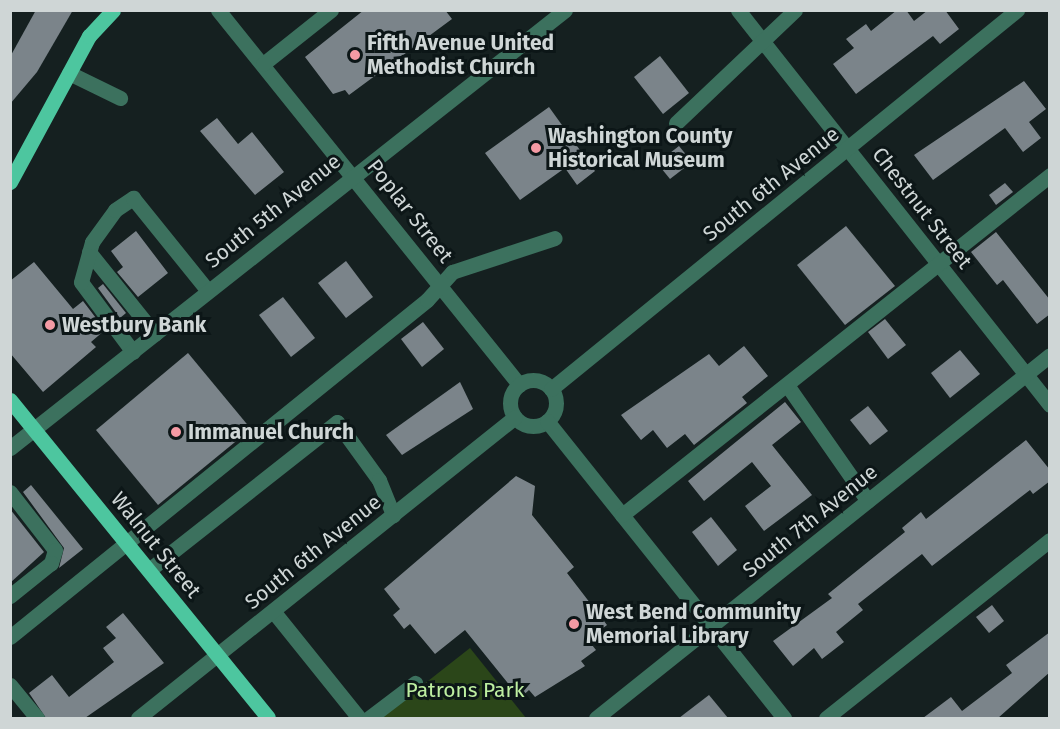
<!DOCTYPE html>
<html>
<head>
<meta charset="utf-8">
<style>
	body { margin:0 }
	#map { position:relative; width:1060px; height:729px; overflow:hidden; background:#152020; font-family:"Fira Sans",sans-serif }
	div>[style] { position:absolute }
	.green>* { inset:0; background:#2b4619 }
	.building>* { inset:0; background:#7b848a }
	.minor>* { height:15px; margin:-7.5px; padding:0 7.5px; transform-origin:7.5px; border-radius:7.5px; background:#3c715e }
	.minor>.ring { margin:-7.5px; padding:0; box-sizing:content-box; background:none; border:15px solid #3c715e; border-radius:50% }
	.major>* { height:15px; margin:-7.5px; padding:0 7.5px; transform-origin:7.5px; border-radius:7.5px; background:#4dc69f }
	.dots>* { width:16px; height:16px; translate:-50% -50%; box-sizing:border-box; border:3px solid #0c1617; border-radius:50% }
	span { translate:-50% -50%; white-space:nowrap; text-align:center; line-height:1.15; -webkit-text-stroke:6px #0c1617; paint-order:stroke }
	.poi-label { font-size:21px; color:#cfd6d6; font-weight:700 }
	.left { translate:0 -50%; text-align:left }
	.street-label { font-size:21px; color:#cfd6d6 }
	.park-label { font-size:21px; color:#beefa1 }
	.frame { position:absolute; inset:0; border:12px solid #cfd6d6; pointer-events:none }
</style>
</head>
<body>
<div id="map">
	<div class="green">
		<i style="clip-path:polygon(470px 648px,526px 718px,381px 718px)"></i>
	</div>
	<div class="building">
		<i style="clip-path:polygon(36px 10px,73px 10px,37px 72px,10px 104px,10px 57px)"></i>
		<i style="clip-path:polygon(364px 10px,445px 10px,452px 19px,349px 95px,345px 90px,333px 94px,305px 57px)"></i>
		<i style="clip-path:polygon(897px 10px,906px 10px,914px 21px,928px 10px,945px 10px,959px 29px,940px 44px,933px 36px,856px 94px,833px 64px,854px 48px,846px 39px,866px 24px,871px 31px)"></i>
		<i style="clip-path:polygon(660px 56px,689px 93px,663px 114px,634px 77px)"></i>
		<i style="clip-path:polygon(1024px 81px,1046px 109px,1029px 122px,1041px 138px,1023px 152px,1005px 128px,933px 180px,914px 155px)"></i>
		<i style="clip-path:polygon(549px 107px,595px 171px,577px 185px,565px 168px,520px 200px,485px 153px)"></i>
		<i style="clip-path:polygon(217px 118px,238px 144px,252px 132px,284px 172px,255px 195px,200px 131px)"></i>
		<i style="clip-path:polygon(679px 146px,692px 162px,670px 179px,657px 163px)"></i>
		<i style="clip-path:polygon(1005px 183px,1013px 192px,996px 205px,989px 195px)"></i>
		<i style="clip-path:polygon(846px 226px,895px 286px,845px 325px,797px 265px)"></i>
		<i style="clip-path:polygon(136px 231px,168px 273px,138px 297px,117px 272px,123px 267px,111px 251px)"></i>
		<i style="clip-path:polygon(996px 232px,1050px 300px,1050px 314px,1037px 324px,1003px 280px,997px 285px,971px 252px)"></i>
		<i style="clip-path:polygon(346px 261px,373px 297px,346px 318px,318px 283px)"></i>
		<i style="clip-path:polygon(34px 262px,73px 309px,83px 301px,105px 330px,91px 342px,96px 347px,43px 392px,10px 353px,10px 281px)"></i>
		<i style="clip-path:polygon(103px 284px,126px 313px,120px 318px,98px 288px)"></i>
		<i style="clip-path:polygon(283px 297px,315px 338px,291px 357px,259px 315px)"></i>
		<i style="clip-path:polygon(885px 319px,906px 345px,888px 359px,868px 332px)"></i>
		<i style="clip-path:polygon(423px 322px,444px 349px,422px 367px,401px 339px)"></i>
		<i style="clip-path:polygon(744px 346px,768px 376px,742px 397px,747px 403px,694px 445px,685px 434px,667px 448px,653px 430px,641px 440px,621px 415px,709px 354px,719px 366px)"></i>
		<i style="clip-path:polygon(960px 350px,980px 374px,950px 398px,931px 373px)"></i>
		<i style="clip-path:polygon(188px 353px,251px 429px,158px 505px,96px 430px)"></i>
		<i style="clip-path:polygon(460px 382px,473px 409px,402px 455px,386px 435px)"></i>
		<i style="clip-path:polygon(785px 402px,801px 422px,772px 445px,812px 495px,764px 531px,745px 506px,771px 486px,752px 462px,704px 501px,688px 481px)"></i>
		<i style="clip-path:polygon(868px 406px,888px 431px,870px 445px,850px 420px)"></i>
		<i style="clip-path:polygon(1026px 440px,1050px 470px,1050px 481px,1033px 494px,1030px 490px,932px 566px,922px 554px,858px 604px,863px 610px,836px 632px,844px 642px,822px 659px,814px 648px,793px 666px,773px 641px,832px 598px,828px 594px,905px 532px,902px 528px,921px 512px,926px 519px)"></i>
		<i style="clip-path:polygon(516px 476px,535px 486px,532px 515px,574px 567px,567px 573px,607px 625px,588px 640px,596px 650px,581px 661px,585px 666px,535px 697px,529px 690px,520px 698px,465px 630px,435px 654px,410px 624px,404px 629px,393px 615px,400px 609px,384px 589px)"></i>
		<i style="clip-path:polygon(31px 485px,83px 549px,59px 568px,64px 548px,23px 492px)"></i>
		<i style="clip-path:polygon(10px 509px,44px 552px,10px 583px)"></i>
		<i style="clip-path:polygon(711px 517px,737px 550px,718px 566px,692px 532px)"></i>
		<i style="clip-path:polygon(992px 605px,1004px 621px,989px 633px,976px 617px)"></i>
		<i style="clip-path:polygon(123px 613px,164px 663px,85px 718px,46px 718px,29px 693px,52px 675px,69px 697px,114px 662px,103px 648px,116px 638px,106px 627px)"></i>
		<i style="clip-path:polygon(1050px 632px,1050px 672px,998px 718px,923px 718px,951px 697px,962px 711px,1012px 673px,1006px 665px)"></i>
		<i style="clip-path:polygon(709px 695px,728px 718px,679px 718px)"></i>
	</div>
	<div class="minor">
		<i style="left:218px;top:10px;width:481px;rotate:51.2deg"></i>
		<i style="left:738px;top:10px;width:503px;rotate:51.7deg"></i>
		<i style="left:263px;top:64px;width:87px;rotate:-38.5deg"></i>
		<i style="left:69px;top:73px;width:57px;rotate:26.1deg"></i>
		<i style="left:676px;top:123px;width:164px;rotate:-43.5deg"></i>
		<i style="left:89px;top:252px;width:105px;rotate:51.2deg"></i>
		<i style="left:133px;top:352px;width:87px;rotate:-126.6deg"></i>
		<i style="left:81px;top:282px;width:41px;rotate:-74.6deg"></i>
		<i style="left:92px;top:242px;width:39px;rotate:-54deg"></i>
		<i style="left:115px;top:210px;width:22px;rotate:-34deg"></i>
		<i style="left:133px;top:198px;width:119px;rotate:51.1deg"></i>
		<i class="ring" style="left:510px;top:380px;width:31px;height:31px"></i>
		<i style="left:787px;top:385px;width:141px;rotate:55.1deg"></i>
		<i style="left:551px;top:389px;width:601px;rotate:-39.12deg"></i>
		<i style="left:547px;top:421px;width:380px;rotate:51.4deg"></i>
		<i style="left:10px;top:448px;width:707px;rotate:-38.28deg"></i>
		<i style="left:10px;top:492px;width:73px;rotate:52.2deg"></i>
		<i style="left:55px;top:550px;width:14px;rotate:107deg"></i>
		<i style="left:51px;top:563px;width:53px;rotate:141.2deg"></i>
		<i style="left:622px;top:515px;width:547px;rotate:-38.46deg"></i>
		<i style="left:149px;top:570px;width:239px;rotate:-38.2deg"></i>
		<i style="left:337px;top:422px;width:72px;rotate:54.1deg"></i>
		<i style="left:379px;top:480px;width:38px;rotate:68deg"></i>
		<i style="left:273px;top:611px;width:137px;rotate:51.2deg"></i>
		<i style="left:10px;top:637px;width:536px;rotate:-38.94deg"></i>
		<i style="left:427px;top:300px;width:38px;rotate:-48deg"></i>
		<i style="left:452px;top:272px;width:108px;rotate:-18.3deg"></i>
		<i style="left:10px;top:685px;width:43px;rotate:50.7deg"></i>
		<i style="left:138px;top:718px;width:482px;rotate:-38.6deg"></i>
		<i style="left:369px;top:718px;width:58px;rotate:-37.3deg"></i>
		<i style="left:596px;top:718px;width:581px;rotate:-38.64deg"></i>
		<i style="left:826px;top:718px;width:286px;rotate:-38.5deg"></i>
	</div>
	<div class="major">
		<i style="left:10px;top:182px;width:166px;rotate:-61.6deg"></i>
		<i style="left:89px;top:36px;width:35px;rotate:-47deg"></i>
		<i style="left:10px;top:400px;width:409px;rotate:50.9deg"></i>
	</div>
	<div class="dots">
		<i style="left:355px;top:55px;background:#f49aa4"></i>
		<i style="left:536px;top:148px;background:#f49aa4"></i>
		<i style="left:50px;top:325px;background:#f49aa4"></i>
		<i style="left:176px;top:432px;background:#f49aa4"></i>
		<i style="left:574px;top:624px;background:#f49aa4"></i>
	</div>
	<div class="poi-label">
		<span class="left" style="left:367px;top:55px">Fifth Avenue United<br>Methodist Church</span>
		<span class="left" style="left:548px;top:148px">Washington County<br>Historical Museum</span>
		<span class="left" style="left:62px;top:325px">Westbury Bank</span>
		<span class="left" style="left:188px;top:432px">Immanuel Church</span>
		<span class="left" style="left:586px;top:624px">West Bend Community<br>Memorial Library</span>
	</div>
	<div class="street-label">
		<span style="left:771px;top:184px;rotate:-39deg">South 6th Avenue</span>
		<span style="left:922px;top:208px;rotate:52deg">Chestnut Street</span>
		<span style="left:273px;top:211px;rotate:-39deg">South 5th Avenue</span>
		<span style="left:410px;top:211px;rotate:52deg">Poplar Street</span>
		<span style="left:810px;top:521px;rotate:-39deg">South 7th Avenue</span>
		<span style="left:156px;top:545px;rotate:51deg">Walnut Street</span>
		<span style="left:313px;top:552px;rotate:-39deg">South 6th Avenue</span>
	</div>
	<div class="park-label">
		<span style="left:465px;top:690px">Patrons Park</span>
	</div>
	<div class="frame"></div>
</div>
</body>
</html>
